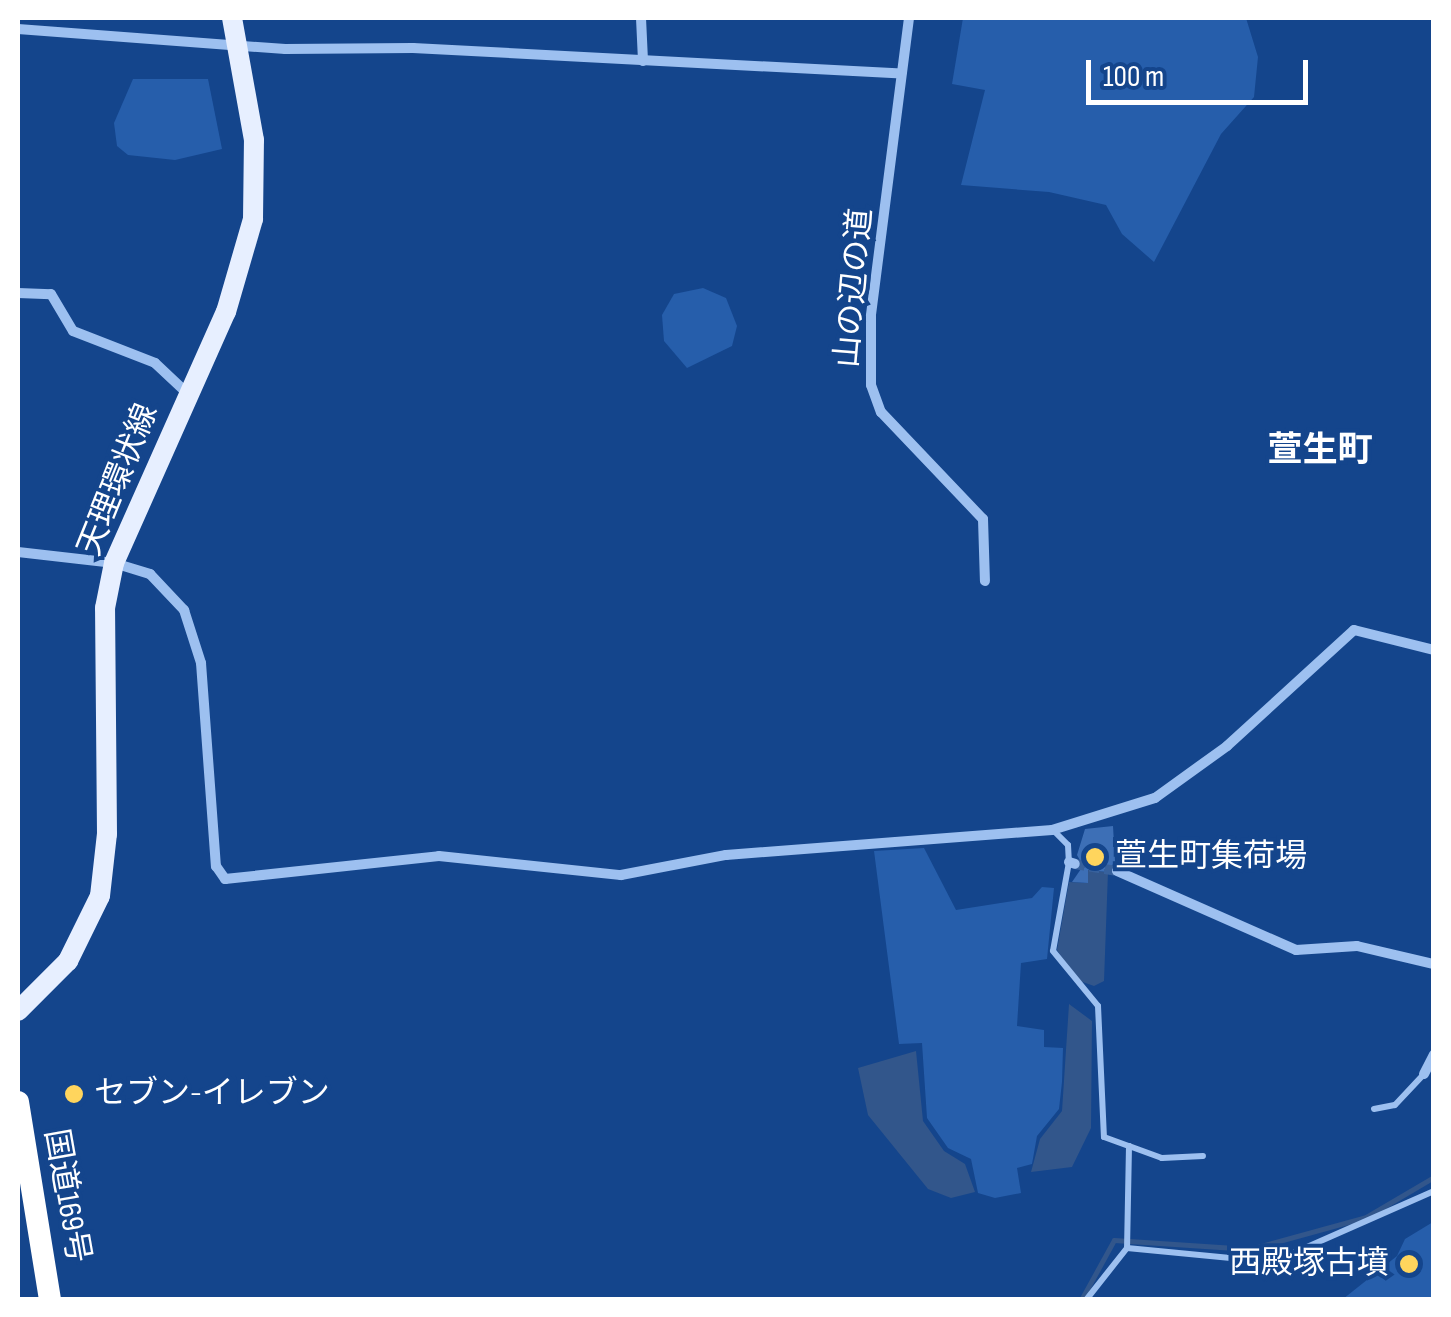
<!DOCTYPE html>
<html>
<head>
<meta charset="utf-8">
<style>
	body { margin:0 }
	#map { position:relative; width:1451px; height:1317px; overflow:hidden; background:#14458c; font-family:"Sofia Sans Condensed","Noto Sans JP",sans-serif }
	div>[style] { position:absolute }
	.green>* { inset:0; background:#265eab }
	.water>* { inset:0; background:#32568b }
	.stream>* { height:5px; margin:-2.5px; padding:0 2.5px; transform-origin:2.5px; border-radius:2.5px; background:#32568b }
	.building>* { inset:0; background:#3d6fb6 }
	.street-tunnel>* { height:10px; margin-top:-5px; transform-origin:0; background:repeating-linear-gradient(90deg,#37619d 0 10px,transparent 0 15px) }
	.lane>* { height:6px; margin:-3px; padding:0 3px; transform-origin:3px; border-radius:3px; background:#9dc0f0 }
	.street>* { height:10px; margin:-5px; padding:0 5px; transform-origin:5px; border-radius:5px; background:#9dc0f0 }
	.primary>* { height:20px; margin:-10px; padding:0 10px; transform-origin:10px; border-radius:10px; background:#e7efff }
	.highway>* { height:22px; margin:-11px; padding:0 11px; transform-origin:11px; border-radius:11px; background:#fff }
	.dots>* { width:28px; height:28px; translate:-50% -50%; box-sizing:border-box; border:5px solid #14458c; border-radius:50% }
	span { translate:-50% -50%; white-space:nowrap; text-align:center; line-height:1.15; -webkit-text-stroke:8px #14458c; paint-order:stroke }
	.street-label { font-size:32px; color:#fff }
	.poi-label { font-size:32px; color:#fff }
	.left { translate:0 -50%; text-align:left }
	.right { translate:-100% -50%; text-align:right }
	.neighbourhood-label { font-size:35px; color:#fff; font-weight:700 }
	.frame { position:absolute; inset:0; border:20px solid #fff; pointer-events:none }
	.scale { position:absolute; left:1086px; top:60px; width:222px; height:45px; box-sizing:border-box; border:5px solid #fff; border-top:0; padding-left:12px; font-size:30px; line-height:35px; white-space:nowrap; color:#fff; -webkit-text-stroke:8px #14458c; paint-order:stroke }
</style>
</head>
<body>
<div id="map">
	<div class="green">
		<i style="clip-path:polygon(963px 18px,1246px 18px,1258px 57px,1254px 97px,1221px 134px,1154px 262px,1122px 234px,1106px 205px,1049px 192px,961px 185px,985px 90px,952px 84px)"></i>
		<i style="clip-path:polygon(133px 79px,208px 79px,222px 149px,175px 160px,128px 155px,117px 146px,114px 123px)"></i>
		<i style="clip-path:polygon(703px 288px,726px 298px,737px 326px,732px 346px,687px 368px,664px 341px,662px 315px,674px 294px)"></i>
		<i style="clip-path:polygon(924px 848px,956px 910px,1032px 898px,1042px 887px,1054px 888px,1047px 959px,1021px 963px,1017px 1026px,1044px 1030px,1044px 1047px,1063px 1048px,1062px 1082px,1059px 1109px,1037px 1136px,1032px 1164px,1017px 1168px,1021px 1193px,995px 1198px,978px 1193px,971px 1159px,948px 1148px,927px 1118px,922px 1043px,899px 1044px,874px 851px)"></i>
		<i style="clip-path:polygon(1433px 1222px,1433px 1299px,1343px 1299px,1397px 1256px,1405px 1239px)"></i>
	</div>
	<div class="water">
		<i style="clip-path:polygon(1088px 870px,1108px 872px,1104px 981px,1094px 986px,1077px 980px,1057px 950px,1069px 882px,1088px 883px)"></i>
		<i style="clip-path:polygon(1069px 1004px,1092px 1021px,1091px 1128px,1072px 1167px,1031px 1172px,1040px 1139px,1062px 1111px)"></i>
		<i style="clip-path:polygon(916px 1051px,923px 1121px,944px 1151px,965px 1164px,975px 1192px,951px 1198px,928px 1189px,868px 1115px,858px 1068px)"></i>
	</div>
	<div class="stream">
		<i style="left:1081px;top:1300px;width:68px;rotate:-61.2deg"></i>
		<i style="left:1114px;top:1240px;width:136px;rotate:3.8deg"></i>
		<i style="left:1250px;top:1249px;width:120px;rotate:-15.4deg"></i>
		<i style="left:1366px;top:1217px;width:79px;rotate:-30.5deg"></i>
	</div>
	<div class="building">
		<i style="clip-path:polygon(1113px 826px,1115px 861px,1108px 872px,1088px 870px,1088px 883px,1072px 882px,1083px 866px,1077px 855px,1085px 829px)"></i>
	</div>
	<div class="street-tunnel">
		<i style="left:1075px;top:864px;width:43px;rotate:9.5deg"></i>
	</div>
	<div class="lane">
		<i style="left:1053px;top:830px;width:21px;rotate:45deg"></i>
		<i style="left:1068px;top:845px;width:17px;rotate:87deg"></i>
		<i style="left:1069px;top:862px;width:90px;rotate:100.2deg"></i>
		<i style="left:1053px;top:951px;width:71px;rotate:50.7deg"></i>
		<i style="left:1098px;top:1006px;width:131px;rotate:87.4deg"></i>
		<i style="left:1104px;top:1137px;width:27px;rotate:20deg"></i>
		<i style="left:1129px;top:1146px;width:102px;rotate:91.1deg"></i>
		<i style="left:1127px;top:1248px;width:66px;rotate:128.3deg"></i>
		<i style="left:1374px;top:1109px;width:21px;rotate:-11deg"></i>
		<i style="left:1395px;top:1105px;width:42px;rotate:-46.9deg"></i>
		<i style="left:1129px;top:1146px;width:35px;rotate:20deg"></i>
		<i style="left:1162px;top:1158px;width:41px;rotate:-2.8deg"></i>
		<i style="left:1127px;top:1248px;width:147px;rotate:5.5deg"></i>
		<i style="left:1273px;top:1262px;width:176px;rotate:-23.8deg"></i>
	</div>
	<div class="street">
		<i style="left:641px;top:18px;width:43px;rotate:87.3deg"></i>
		<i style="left:909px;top:18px;width:300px;rotate:97.3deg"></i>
		<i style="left:871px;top:316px;width:69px;rotate:90deg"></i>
		<i style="left:871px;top:385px;width:29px;rotate:70deg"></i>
		<i style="left:881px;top:412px;width:148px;rotate:46.4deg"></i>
		<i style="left:983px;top:519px;width:62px;rotate:88.2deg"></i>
		<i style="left:18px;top:29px;width:268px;rotate:4.3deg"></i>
		<i style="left:285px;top:49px;width:128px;rotate:-0.4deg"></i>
		<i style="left:413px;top:48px;width:489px;rotate:3deg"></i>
		<i style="left:18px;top:293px;width:33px;rotate:2deg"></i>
		<i style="left:51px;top:294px;width:43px;rotate:59.3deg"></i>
		<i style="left:73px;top:331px;width:88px;rotate:21.3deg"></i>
		<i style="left:155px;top:363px;width:44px;rotate:43.2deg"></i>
		<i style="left:18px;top:552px;width:97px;rotate:6.5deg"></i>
		<i style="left:114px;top:563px;width:38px;rotate:17deg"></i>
		<i style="left:150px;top:574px;width:50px;rotate:46.6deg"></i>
		<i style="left:184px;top:610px;width:56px;rotate:72.2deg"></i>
		<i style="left:201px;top:663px;width:204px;rotate:85.8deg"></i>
		<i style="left:216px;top:866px;width:16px;rotate:55deg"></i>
		<i style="left:225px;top:879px;width:215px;rotate:-6.1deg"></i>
		<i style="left:439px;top:856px;width:183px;rotate:6deg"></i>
		<i style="left:621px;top:875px;width:107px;rotate:-10.8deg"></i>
		<i style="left:726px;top:855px;width:327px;rotate:-4.4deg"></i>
		<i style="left:1052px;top:830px;width:108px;rotate:-17.3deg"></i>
		<i style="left:1155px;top:798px;width:89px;rotate:-35.8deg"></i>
		<i style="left:1227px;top:746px;width:172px;rotate:-42.4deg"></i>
		<i style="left:1354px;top:630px;width:82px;rotate:14deg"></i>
		<i style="left:1069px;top:862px;width:6px;rotate:18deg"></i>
		<i style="left:1117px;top:871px;width:196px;rotate:23.8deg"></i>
		<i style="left:1296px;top:950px;width:61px;rotate:-3.8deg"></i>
		<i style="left:1357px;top:946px;width:79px;rotate:13.2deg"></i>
		<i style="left:1424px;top:1074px;width:22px;rotate:-63deg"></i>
	</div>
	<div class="primary">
		<i style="left:18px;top:1011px;width:71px;rotate:-45deg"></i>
		<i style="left:68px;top:961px;width:72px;rotate:-63.8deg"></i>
		<i style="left:100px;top:896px;width:62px;rotate:-83.6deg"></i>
		<i style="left:107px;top:834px;width:226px;rotate:-90.5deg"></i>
		<i style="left:105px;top:608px;width:46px;rotate:-78.7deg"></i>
		<i style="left:114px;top:563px;width:275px;rotate:-66deg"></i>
		<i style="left:226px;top:312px;width:97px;rotate:-73.8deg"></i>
		<i style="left:253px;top:219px;width:79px;rotate:-89.3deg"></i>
		<i style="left:254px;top:140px;width:124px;rotate:-100.2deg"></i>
	</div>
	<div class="highway">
		<i style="left:18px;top:1102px;width:201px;rotate:80.8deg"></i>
	</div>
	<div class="dots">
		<i style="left:1095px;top:857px;background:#ffd55d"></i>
		<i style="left:74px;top:1094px;background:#ffd55d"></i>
		<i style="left:1409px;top:1264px;background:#ffd55d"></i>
	</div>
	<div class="street-label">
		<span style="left:855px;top:288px;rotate:-85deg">山の辺の道</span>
		<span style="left:119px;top:480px;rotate:-68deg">天理環状線</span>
		<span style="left:66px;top:1196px;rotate:80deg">国道169号</span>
	</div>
	<div class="poi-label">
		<span class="left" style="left:1115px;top:857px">萱生町集荷場</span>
		<span class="left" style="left:94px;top:1094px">セブン-イレブン</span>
		<span class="right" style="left:1389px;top:1264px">西殿塚古墳</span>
	</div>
	<div class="neighbourhood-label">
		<span style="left:1320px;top:451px">萱生町</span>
	</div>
	<div class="frame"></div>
	<div class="scale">100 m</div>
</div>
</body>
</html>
